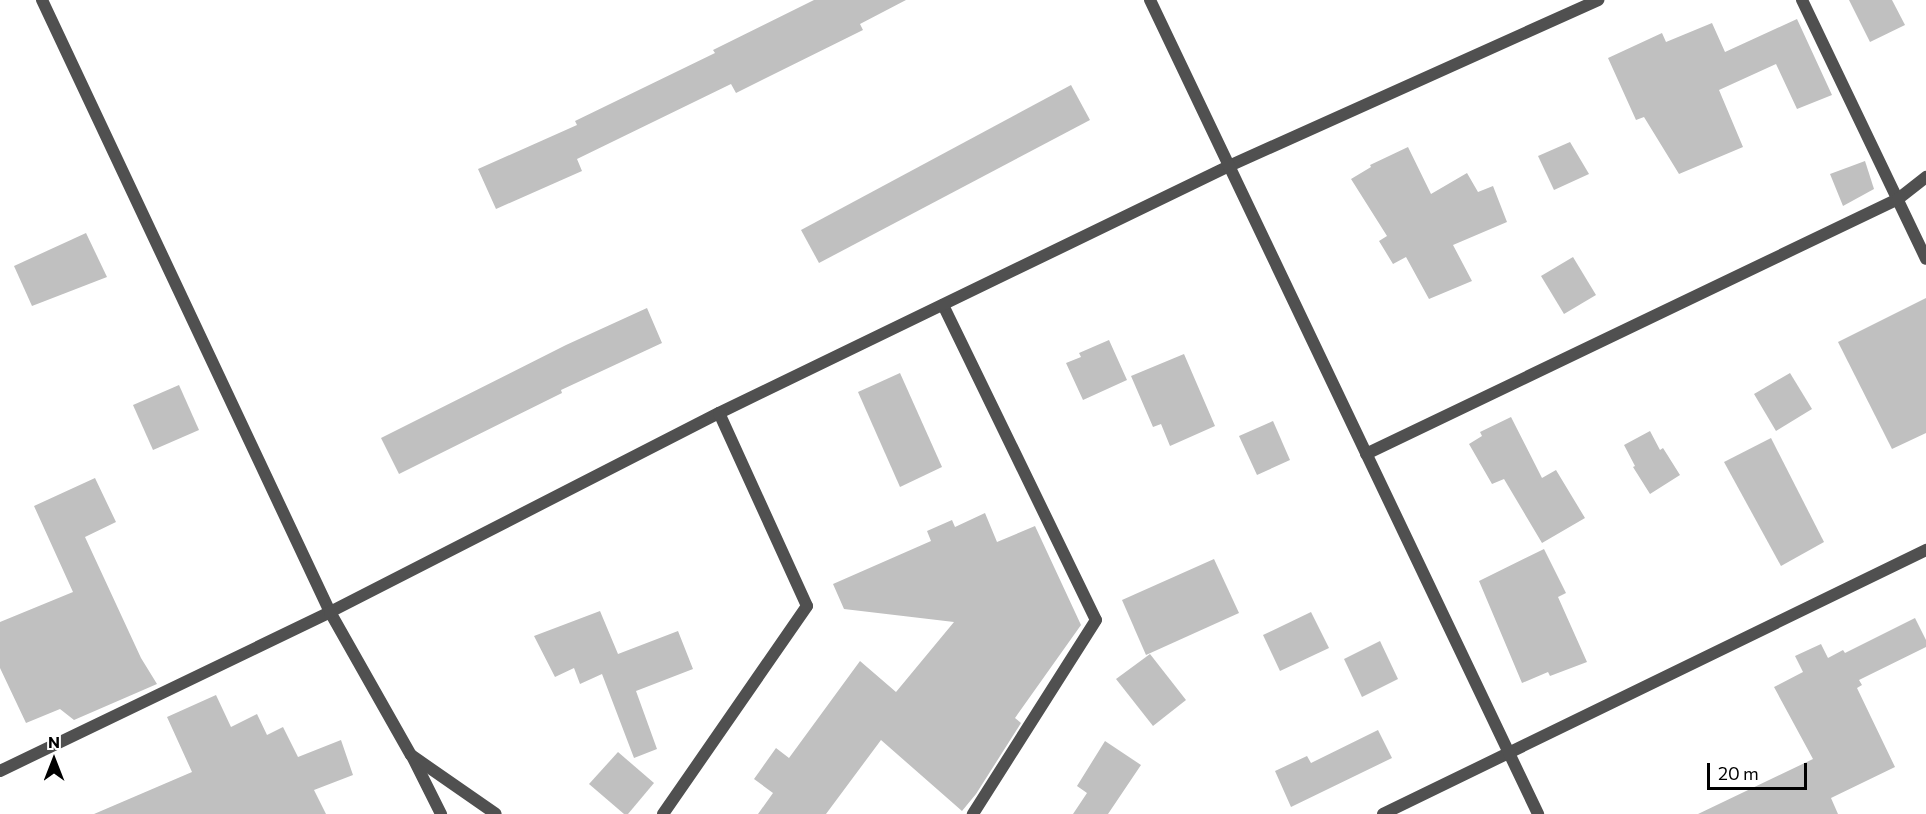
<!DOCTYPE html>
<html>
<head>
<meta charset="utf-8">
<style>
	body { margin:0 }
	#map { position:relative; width:1926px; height:814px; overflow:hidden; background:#fff; font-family:Commissioner,sans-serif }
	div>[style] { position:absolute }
	.building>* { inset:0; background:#c0c0c0 }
	.minor>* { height:12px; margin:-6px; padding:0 6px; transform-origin:6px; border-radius:6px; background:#505050 }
	.tertiary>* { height:12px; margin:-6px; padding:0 6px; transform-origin:6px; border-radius:6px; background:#505050 }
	span { translate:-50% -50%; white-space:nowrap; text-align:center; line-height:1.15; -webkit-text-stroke:5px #fff; paint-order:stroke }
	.north { position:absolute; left:24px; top:730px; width:60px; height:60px; -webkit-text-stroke:4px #fff; paint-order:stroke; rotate:0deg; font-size:16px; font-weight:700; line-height:24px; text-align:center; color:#000 }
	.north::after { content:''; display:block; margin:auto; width:21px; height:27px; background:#000; clip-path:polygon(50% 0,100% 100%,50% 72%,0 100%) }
	.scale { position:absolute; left:1707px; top:763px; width:100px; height:27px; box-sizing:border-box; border:3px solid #000; border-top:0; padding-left:8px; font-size:18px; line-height:21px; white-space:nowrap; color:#000; -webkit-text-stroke:4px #fff; paint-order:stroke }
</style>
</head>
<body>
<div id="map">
	<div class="building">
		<i style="clip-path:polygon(814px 0,906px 0,860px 24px,863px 30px,736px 93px,731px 84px,577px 159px,582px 171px,496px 209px,478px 169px,577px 125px,575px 121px,715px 53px,713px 50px)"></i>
		<i style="clip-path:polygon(1849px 0,1892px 0,1905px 25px,1870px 42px)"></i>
		<i style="clip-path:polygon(1797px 19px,1832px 95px,1797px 109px,1776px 64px,1719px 90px,1743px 147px,1679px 174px,1644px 117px,1636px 120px,1608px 58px,1662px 33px,1666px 42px,1712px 23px,1725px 52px)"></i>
		<i style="clip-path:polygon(1071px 85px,1090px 120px,819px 263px,801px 230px)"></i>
		<i style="clip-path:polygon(1570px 142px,1589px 174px,1554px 190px,1538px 156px)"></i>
		<i style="clip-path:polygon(1408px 147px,1431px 194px,1467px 173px,1478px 192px,1493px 186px,1507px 222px,1453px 245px,1472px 281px,1429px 299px,1406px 257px,1393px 264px,1379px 241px,1387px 236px,1351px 179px,1371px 167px,1370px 165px)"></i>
		<i style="clip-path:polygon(1865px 161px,1874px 189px,1843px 206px,1830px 174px)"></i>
		<i style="clip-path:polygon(86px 233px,107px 277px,32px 306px,14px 266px)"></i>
		<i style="clip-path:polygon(1573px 257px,1596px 295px,1564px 314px,1541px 276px)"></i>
		<i style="clip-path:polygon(1926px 298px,1926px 433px,1892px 449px,1838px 342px)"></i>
		<i style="clip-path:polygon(647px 308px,662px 343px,561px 390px,562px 393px,399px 474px,381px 438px,566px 345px)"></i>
		<i style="clip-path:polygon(1109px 340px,1127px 380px,1083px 400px,1066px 363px,1081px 357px,1079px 353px)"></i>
		<i style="clip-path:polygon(1184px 354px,1215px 426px,1170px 446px,1161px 424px,1153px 427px,1131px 376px)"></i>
		<i style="clip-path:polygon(900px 373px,942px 467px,900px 487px,858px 392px)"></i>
		<i style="clip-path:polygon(1790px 373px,1812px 409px,1776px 431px,1754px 394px)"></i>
		<i style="clip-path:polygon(179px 385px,199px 430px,153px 450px,133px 405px)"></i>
		<i style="clip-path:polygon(1511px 417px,1542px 478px,1556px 470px,1585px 518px,1542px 543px,1504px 479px,1492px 484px,1469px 444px,1482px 436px,1480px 432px)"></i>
		<i style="clip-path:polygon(1273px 421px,1290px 460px,1257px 475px,1239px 436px)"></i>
		<i style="clip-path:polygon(1650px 431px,1660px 450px,1663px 448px,1680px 475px,1650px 494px,1633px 467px,1635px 466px,1624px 445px)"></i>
		<i style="clip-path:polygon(1771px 438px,1824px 542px,1781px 566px,1724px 462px)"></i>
		<i style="clip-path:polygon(95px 478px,116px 522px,85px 537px,141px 658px,157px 684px,74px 720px,60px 709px,26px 723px,0 668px,0 622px,73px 592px,34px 506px)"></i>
		<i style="clip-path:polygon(985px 513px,997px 542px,1035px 526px,1081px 625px,1015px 718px,1021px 723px,976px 794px,962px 811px,881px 740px,826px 814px,758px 814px,773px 793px,754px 779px,776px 748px,789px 758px,860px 661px,896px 692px,954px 622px,844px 609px,833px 584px,931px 541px,927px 531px,952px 520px,955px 527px)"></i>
		<i style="clip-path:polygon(1544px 549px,1566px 593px,1558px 597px,1587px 662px,1550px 676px,1548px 672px,1522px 683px,1479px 581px)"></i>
		<i style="clip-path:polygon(1214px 559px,1239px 613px,1146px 655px,1122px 600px)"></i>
		<i style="clip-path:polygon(600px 611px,618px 654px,678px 631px,693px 669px,636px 691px,657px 749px,634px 758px,602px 674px,580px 684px,574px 668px,555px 677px,534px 636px)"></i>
		<i style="clip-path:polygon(1311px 612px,1329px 648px,1280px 671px,1263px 635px)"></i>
		<i style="clip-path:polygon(1915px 618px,1926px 640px,1926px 647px,1859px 680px,1862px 685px,1857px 688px,1895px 767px,1831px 798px,1838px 814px,1698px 814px,1813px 759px,1774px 687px,1803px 672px,1795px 656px,1821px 644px,1828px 658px,1843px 650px,1845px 653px)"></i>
		<i style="clip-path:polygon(1380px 641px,1398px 679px,1362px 697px,1344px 659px)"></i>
		<i style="clip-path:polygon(1150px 654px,1186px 700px,1153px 726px,1116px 679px)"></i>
		<i style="clip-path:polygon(216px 695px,231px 727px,257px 714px,267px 735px,283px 727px,298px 757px,341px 740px,353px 775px,314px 790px,326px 814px,94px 814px,192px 772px,167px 717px)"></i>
		<i style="clip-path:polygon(1378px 730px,1392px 758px,1291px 807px,1275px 771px,1307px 756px,1311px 763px)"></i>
		<i style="clip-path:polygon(1105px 741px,1141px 765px,1108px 814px,1073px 814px,1087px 793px,1077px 786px)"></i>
		<i style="clip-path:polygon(618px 752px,654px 783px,628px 814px,624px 814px,589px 784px)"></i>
	</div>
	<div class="minor">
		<i style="left:42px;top:0;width:676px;rotate:64.8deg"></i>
		<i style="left:330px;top:612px;width:164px;rotate:60.5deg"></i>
		<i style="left:411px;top:755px;width:103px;rotate:34.8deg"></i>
		<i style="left:1802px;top:0;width:287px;rotate:64.4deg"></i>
		<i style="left:943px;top:305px;width:350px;rotate:64.1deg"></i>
		<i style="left:1096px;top:620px;width:230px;rotate:122.4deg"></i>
		<i style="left:1366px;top:454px;width:590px;rotate:-25.61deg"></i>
		<i style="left:1898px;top:199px;width:36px;rotate:-38deg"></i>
		<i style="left:412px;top:756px;width:65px;rotate:63.4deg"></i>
		<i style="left:0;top:771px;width:366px;rotate:-25.7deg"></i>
		<i style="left:330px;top:612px;width:437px;rotate:-27.1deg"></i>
		<i style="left:719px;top:413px;width:567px;rotate:-25.84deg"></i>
		<i style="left:1229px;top:166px;width:405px;rotate:-24.2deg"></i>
		<i style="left:663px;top:814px;width:253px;rotate:-55.3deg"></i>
		<i style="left:807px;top:606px;width:212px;rotate:-114.5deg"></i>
		<i style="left:1383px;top:814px;width:604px;rotate:-25.93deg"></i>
	</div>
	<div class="tertiary">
		<i style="left:1150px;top:0;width:902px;rotate:64.51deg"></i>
	</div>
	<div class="north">N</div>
	<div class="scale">20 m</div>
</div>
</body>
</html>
